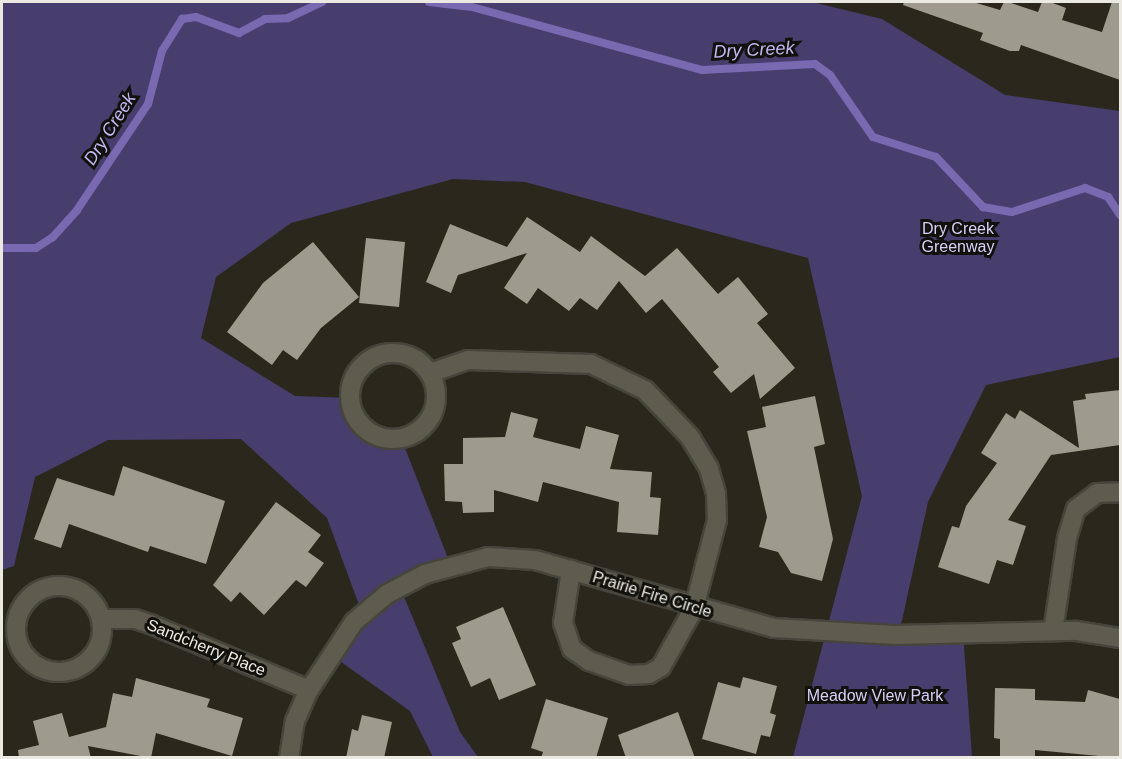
<!DOCTYPE html>
<html>
<head>
<meta charset="utf-8">
<style>
	body { margin:0 }
	#map { position:relative; width:1122px; height:759px; overflow:hidden; background:#2b271c; font-family:Helvetica,sans-serif }
	div>[style] { position:absolute }
	.green>* { inset:0; background:#483e6e }
	.stream>* { height:8px; margin:-4px; padding:0 4px; transform-origin:4px; border-radius:4px; background:#7869b1 }
	.building>* { inset:0; background:#9e9a8d }
	.roads { filter:drop-shadow(2px 0 #47443c) drop-shadow(-2px 0 #47443c) drop-shadow(0 2px #47443c) drop-shadow(0 -2px #47443c) }
	.street>* { height:18px; margin:-9px; padding:0 9px; transform-origin:9px; border-radius:9px; background:#5f5b4f }
	.street>.ring { margin:-9px; padding:0; box-sizing:content-box; background:none; border:18px solid #5f5b4f; border-radius:50% }
	span { translate:-50% -50%; white-space:nowrap; text-align:center; line-height:1.15; -webkit-text-stroke:6px #11100b; paint-order:stroke }
	.park-label { font-size:16px; color:#d7d1fa }
	.street-label { font-size:16px; color:#ebe9e2 }
	.water-label { font-size:18px; color:#c0b6f2; font-style:italic }
	.frame { position:absolute; inset:0; border:3px solid #ebe9e2; pointer-events:none }
</style>
</head>
<body>
<div id="map">
	<div class="green">
		<i style="clip-path:polygon(2px 2px,812px 2px,882px 19px,1005px 95px,1120px 111px,1120px 357px,986px 385px,928px 502px,899px 634px,963px 633px,972px 757px,793px 757px,862px 496px,808px 258px,525px 182px,453px 179px,291px 223px,216px 277px,201px 338px,295px 396px,350px 398px,355px 416px,368px 431px,381px 437px,401px 438px,451px 566px,400px 587px,460px 732px,478px 757px,433px 757px,410px 711px,330px 654px,362px 613px,327px 518px,241px 439px,108px 440px,35px 477px,14px 566px,2px 570px)"></i>
	</div>
	<div class="stream">
		<i style="left:429px;top:2px;width:43px;rotate:6.6deg"></i>
		<i style="left:472px;top:7px;width:238px;rotate:15.3deg"></i>
		<i style="left:702px;top:70px;width:113px;rotate:-3deg"></i>
		<i style="left:815px;top:64px;width:19px;rotate:36deg"></i>
		<i style="left:830px;top:75px;width:75px;rotate:55.3deg"></i>
		<i style="left:873px;top:137px;width:66px;rotate:17.6deg"></i>
		<i style="left:936px;top:157px;width:69px;rotate:46.8deg"></i>
		<i style="left:983px;top:207px;width:29px;rotate:10deg"></i>
		<i style="left:1012px;top:212px;width:77px;rotate:-18.2deg"></i>
		<i style="left:1085px;top:188px;width:25px;rotate:21deg"></i>
		<i style="left:1108px;top:197px;width:22px;rotate:56deg"></i>
		<i style="left:2px;top:248px;width:34px"></i>
		<i style="left:36px;top:248px;width:20px;rotate:-33deg"></i>
		<i style="left:53px;top:237px;width:36px;rotate:-48deg"></i>
		<i style="left:77px;top:210px;width:128px;rotate:-56.2deg"></i>
		<i style="left:148px;top:104px;width:55px;rotate:-75.2deg"></i>
		<i style="left:162px;top:51px;width:38px;rotate:-58deg"></i>
		<i style="left:182px;top:19px;width:14px;rotate:-8deg"></i>
		<i style="left:196px;top:17px;width:46px;rotate:20.4deg"></i>
		<i style="left:239px;top:33px;width:30px;rotate:-28deg"></i>
		<i style="left:265px;top:19px;width:23px;rotate:-2deg"></i>
		<i style="left:288px;top:18px;width:38px;rotate:-25deg"></i>
	</div>
	<div class="building">
		<i style="clip-path:polygon(904px 2px,973px 2px,1000px 10px,1004px 2px,1008px 2px,1038px 12px,1042px 2px,1050px 2px,1066px 8px,1062px 20px,1102px 32px,1112px 2px,1120px 2px,1120px 80px,1021px 45px,1019px 51px,1010px 51px,980px 40px,983px 33px,903px 5px)"></i>
		<i style="clip-path:polygon(527px 217px,580px 252px,591px 236px,645px 276px,677px 248px,718px 294px,738px 277px,768px 314px,757px 323px,795px 368px,760px 399px,754px 374px,731px 393px,713px 372px,719px 367px,662px 299px,646px 313px,619px 281px,597px 310px,580px 298px,569px 311px,538px 288px,527px 304px,504px 288px,527px 253px,458px 275px,451px 293px,426px 282px,450px 224px,507px 247px)"></i>
		<i style="clip-path:polygon(366px 238px,405px 242px,399px 307px,359px 303px)"></i>
		<i style="clip-path:polygon(313px 242px,359px 297px,321px 328px,297px 360px,283px 350px,272px 365px,227px 332px,263px 283px)"></i>
		<i style="clip-path:polygon(1120px 390px,1120px 445px,1051px 455px,1008px 520px,1026px 526px,1013px 565px,997px 560px,989px 584px,938px 567px,952px 526px,959px 528px,966px 506px,997px 463px,981px 453px,1006px 413px,1015px 419px,1020px 410px,1079px 448px,1073px 401px,1086px 399px,1085px 394px)"></i>
		<i style="clip-path:polygon(815px 396px,825px 444px,814px 447px,833px 539px,822px 581px,791px 573px,778px 552px,759px 547px,767px 517px,747px 431px,766px 427px,762px 407px)"></i>
		<i style="clip-path:polygon(511px 412px,538px 419px,533px 437px,580px 449px,586px 426px,619px 435px,610px 469px,652px 472px,650px 497px,661px 498px,658px 535px,617px 532px,619px 502px,543px 482px,538px 502px,494px 490px,494px 512px,463px 513px,462px 502px,445px 501px,444px 464px,463px 464px,463px 438px,505px 437px)"></i>
		<i style="clip-path:polygon(123px 466px,225px 501px,206px 564px,150px 546px,148px 552px,69px 524px,61px 548px,34px 539px,57px 478px,114px 496px)"></i>
		<i style="clip-path:polygon(276px 502px,321px 535px,308px 552px,324px 563px,306px 587px,296px 580px,264px 615px,240px 592px,231px 602px,213px 585px)"></i>
		<i style="clip-path:polygon(503px 607px,536px 685px,499px 700px,490px 678px,471px 687px,452px 643px,461px 639px,456px 627px)"></i>
		<i style="clip-path:polygon(743px 677px,777px 686px,770px 713px,776px 715px,770px 737px,761px 735px,756px 754px,702px 739px,718px 682px,740px 688px)"></i>
		<i style="clip-path:polygon(136px 678px,210px 699px,207px 707px,243px 718px,232px 756px,156px 733px,151px 758px,88px 746px,91px 758px,19px 758px,18px 750px,39px 745px,33px 721px,62px 713px,69px 737px,106px 727px,113px 693px,132px 697px)"></i>
		<i style="clip-path:polygon(995px 688px,1035px 689px,1035px 700px,1085px 702px,1088px 690px,1120px 699px,1120px 758px,1035px 750px,1035px 758px,1000px 758px,1000px 739px,994px 738px)"></i>
		<i style="clip-path:polygon(546px 699px,608px 718px,596px 758px,541px 758px,543px 752px,531px 748px)"></i>
		<i style="clip-path:polygon(678px 712px,695px 758px,626px 758px,618px 735px)"></i>
		<i style="clip-path:polygon(362px 715px,392px 722px,384px 758px,346px 758px,352px 729px,358px 731px)"></i>
	</div>
	<div class="roads">
		<div class="street">
			<i class="ring" style="left:350px;top:353px;width:68px;height:68px"></i>
			<i style="left:430px;top:373px;width:40px;rotate:-18.9deg"></i>
			<i style="left:468px;top:360px;width:123px;rotate:1.9deg"></i>
			<i style="left:591px;top:364px;width:60px;rotate:25.7deg"></i>
			<i style="left:645px;top:390px;width:65px;rotate:46.2deg"></i>
			<i style="left:690px;top:437px;width:37px;rotate:59deg"></i>
			<i style="left:709px;top:469px;width:26px;rotate:74deg"></i>
			<i style="left:716px;top:494px;width:26px;rotate:88deg"></i>
			<i style="left:717px;top:520px;width:91px;rotate:104.6deg"></i>
			<i style="left:694px;top:608px;width:68px;rotate:119.2deg"></i>
			<i style="left:661px;top:667px;width:14px;rotate:150deg"></i>
			<i style="left:649px;top:674px;width:20px;rotate:177deg"></i>
			<i style="left:629px;top:675px;width:42px;rotate:-160.7deg"></i>
			<i style="left:589px;top:661px;width:21px;rotate:-145deg"></i>
			<i style="left:572px;top:649px;width:28px;rotate:-109deg"></i>
			<i style="left:563px;top:623px;width:54px;rotate:-81.4deg"></i>
			<i class="ring" style="left:16px;top:586px;width:68px;height:68px"></i>
			<i style="left:101px;top:619px;width:34px"></i>
			<i style="left:135px;top:619px;width:16px;rotate:18deg"></i>
			<i style="left:150px;top:624px;width:172px;rotate:22.5deg"></i>
			<i style="left:1053px;top:631px;width:94px;rotate:-81.4deg"></i>
			<i style="left:1067px;top:538px;width:30px;rotate:-73deg"></i>
			<i style="left:1076px;top:509px;width:26px;rotate:-37deg"></i>
			<i style="left:1097px;top:493px;width:23px;rotate:-2deg"></i>
			<i style="left:289px;top:758px;width:37px;rotate:-81deg"></i>
			<i style="left:295px;top:721px;width:34px;rotate:-66deg"></i>
			<i style="left:309px;top:690px;width:82px;rotate:-56.5deg"></i>
			<i style="left:354px;top:622px;width:43px;rotate:-40.3deg"></i>
			<i style="left:387px;top:594px;width:43px;rotate:-27.8deg"></i>
			<i style="left:425px;top:574px;width:65px;rotate:-15.1deg"></i>
			<i style="left:488px;top:557px;width:47px;rotate:3.7deg"></i>
			<i style="left:535px;top:560px;width:248px;rotate:15.9deg"></i>
			<i style="left:774px;top:628px;width:121px;rotate:3.3deg"></i>
			<i style="left:895px;top:635px;width:182px;rotate:-1.3deg"></i>
			<i style="left:1077px;top:631px;width:44px;rotate:9.2deg"></i>
		</div>
	</div>
	<div class="park-label">
		<span style="left:958px;top:238px">Dry Creek<br>Greenway</span>
		<span style="left:875px;top:696px">Meadow View Park</span>
	</div>
	<div class="street-label">
		<span style="left:652px;top:595px;rotate:17deg">Prairie Fire Circle</span>
		<span style="left:206px;top:648px;rotate:22deg">Sandcherry Place</span>
	</div>
	<div class="water-label">
		<span style="left:754px;top:50px;rotate:-3deg">Dry Creek</span>
		<span style="left:110px;top:129px;rotate:-58deg">Dry Creek</span>
	</div>
	<div class="frame"></div>
</div>
</body>
</html>
